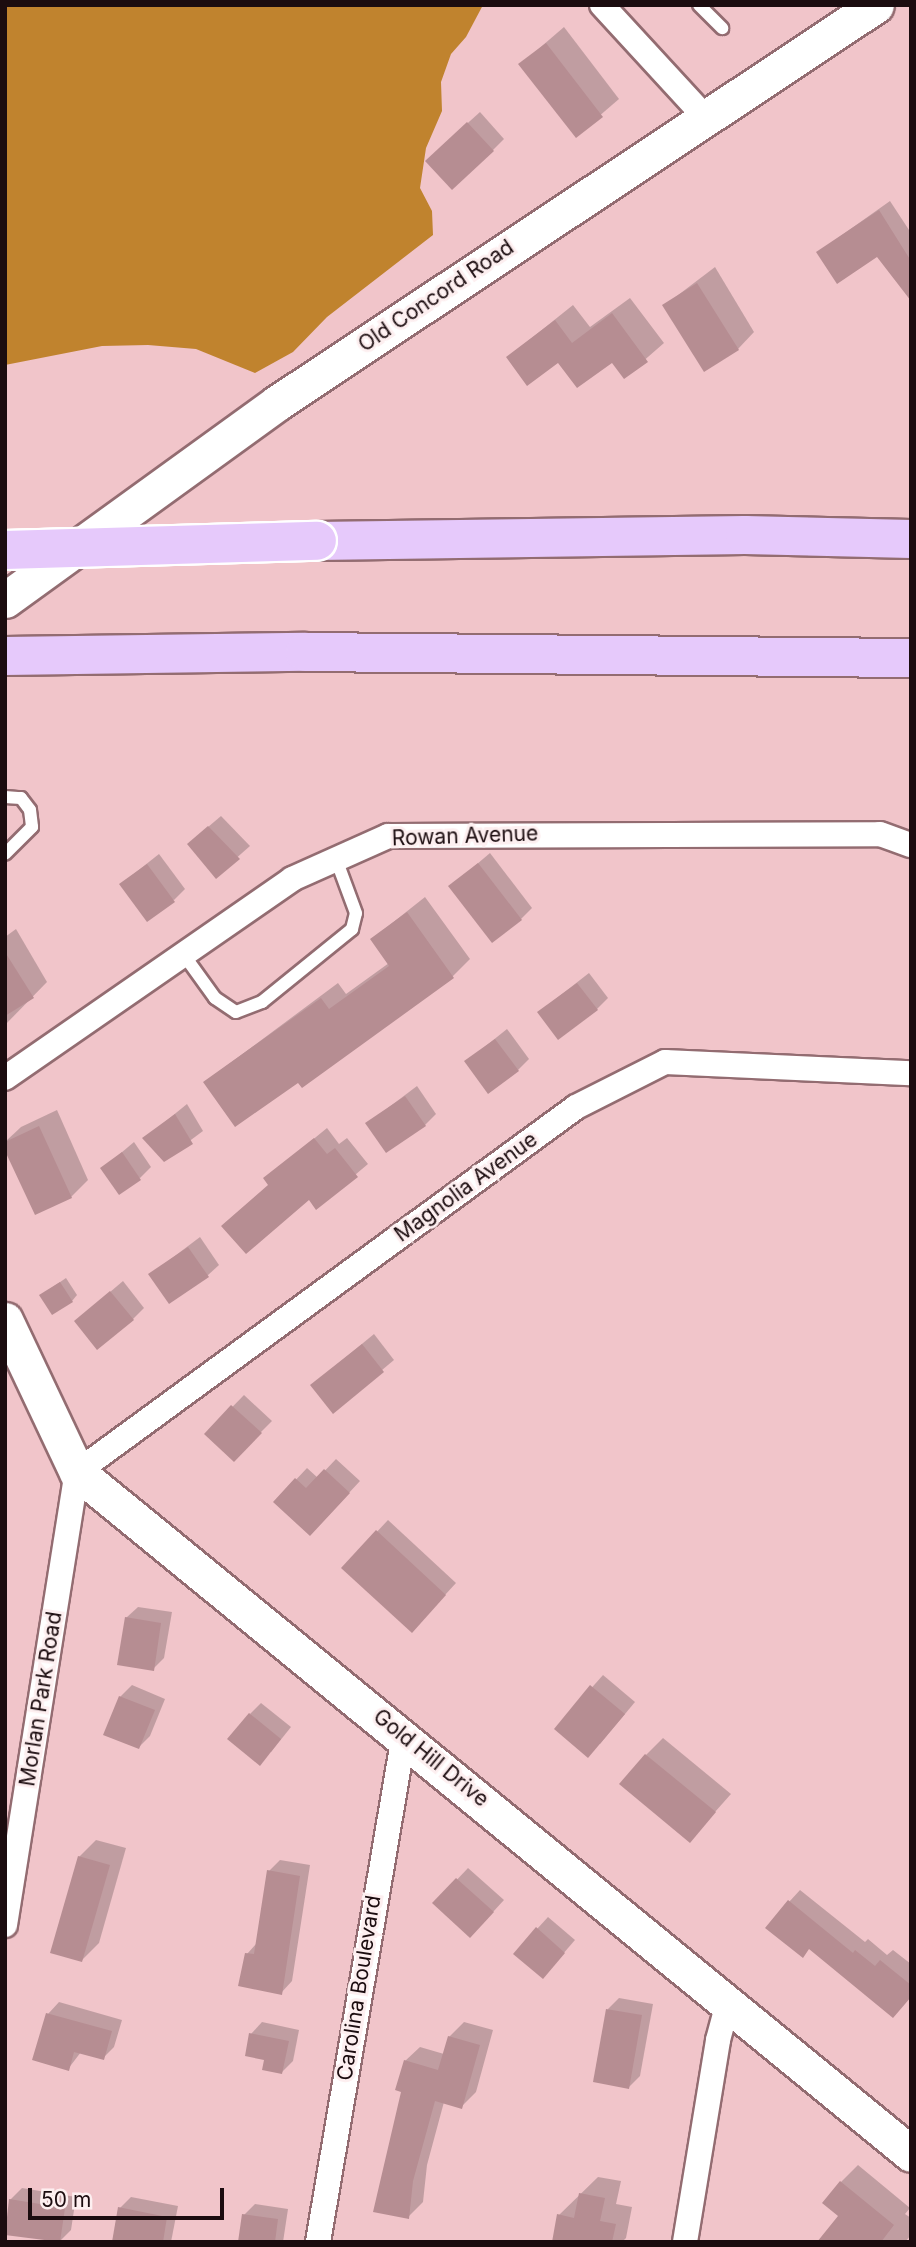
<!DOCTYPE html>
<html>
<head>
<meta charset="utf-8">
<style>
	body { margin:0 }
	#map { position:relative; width:916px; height:2247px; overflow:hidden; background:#f1c5ca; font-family:Inter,sans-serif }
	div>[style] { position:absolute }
	.forest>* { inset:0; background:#c0832e }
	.shadow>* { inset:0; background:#0003 }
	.building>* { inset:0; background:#b68d92 }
	.roads { filter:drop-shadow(2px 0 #936c71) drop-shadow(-2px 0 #936c71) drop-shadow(0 2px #936c71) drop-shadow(0 -2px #936c71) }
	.lane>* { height:12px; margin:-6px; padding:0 6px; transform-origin:6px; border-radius:6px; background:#fff }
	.street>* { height:24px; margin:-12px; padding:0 12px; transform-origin:12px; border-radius:12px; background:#fff }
	.secondary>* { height:35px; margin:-17.5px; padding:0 17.5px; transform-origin:17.5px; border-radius:17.5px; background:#fff }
	.highway>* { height:38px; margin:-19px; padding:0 19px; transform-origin:19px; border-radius:19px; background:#e6c9fb }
	.bridges { filter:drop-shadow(2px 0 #fff) drop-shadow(-2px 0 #fff) drop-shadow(0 2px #fff) drop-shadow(0 -2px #fff) }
	.highway-bridge>* { height:38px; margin:-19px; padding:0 19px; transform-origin:19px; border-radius:19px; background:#e6c9fb }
	span { translate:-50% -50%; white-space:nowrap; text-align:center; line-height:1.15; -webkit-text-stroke:6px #fdeff0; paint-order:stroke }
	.street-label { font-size:21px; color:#1b0c0f }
	.frame { position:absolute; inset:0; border:7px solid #1b0c0f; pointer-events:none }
	.scale { position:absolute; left:28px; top:2188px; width:196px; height:32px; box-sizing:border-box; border:4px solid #1b0c0f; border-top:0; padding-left:9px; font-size:21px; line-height:24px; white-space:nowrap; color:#1b0c0f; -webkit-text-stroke:5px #fdeff0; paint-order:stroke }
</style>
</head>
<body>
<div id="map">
	<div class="forest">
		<i style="clip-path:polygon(5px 5px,483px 5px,466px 37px,451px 54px,441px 82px,442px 111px,426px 148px,420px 188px,432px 211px,433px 235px,327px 317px,293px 352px,255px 373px,196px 349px,148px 345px,102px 346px,5px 365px)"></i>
	</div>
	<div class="shadow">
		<i style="clip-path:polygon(564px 27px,619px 99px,576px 136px,521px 64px)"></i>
		<i style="clip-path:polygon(480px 112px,504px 139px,493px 150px,439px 149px)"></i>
		<i style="clip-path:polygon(890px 201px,911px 233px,911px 277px,878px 254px,818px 252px)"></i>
		<i style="clip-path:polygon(715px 267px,754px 332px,738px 349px,665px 305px)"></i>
		<i style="clip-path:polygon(630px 298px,664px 343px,625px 377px,612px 360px,508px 357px,573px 305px,590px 327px)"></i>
		<i style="clip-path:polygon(221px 816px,250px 846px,216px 876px,201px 833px)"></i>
		<i style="clip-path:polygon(490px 853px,532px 908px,521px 919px,450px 887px)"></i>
		<i style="clip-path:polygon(159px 854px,185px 889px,174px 900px,121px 884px)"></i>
		<i style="clip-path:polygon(425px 897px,470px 959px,453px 976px,302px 1085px,299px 1080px,205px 1082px,338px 983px,346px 994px,389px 963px,372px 939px)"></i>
		<i style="clip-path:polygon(16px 929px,47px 982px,5px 1025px,5px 937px)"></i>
		<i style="clip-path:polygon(589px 973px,608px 998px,597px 1009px,539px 1012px)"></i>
		<i style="clip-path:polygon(507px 1029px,529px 1059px,518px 1070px,467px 1061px)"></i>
		<i style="clip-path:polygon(417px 1086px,436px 1114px,425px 1125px,368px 1123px)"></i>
		<i style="clip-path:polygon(187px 1104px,203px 1131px,164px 1160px,145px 1138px)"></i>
		<i style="clip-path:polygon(57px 1110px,88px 1180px,71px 1197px,5px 1142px,21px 1127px)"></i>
		<i style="clip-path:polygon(327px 1128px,339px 1144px,347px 1138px,368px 1164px,317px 1207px,309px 1198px,270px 1184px,266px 1178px)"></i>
		<i style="clip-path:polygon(134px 1142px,151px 1167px,140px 1178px,102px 1169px)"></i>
		<i style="clip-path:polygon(200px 1237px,219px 1265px,207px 1276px,151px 1274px)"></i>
		<i style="clip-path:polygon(66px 1278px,77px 1295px,72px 1301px,41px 1295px)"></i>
		<i style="clip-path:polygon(123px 1281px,144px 1308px,133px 1319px,76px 1321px)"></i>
		<i style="clip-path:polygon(374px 1334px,394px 1360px,333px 1411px,312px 1385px)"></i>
		<i style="clip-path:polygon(244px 1395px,272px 1421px,234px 1459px,207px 1433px)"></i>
		<i style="clip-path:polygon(336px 1459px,360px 1481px,322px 1522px,275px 1502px,307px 1468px,318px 1478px)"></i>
		<i style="clip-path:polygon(388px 1520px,456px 1583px,423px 1619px,343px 1568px)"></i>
		<i style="clip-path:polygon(138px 1607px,172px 1612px,164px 1658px,153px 1669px,126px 1618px)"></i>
		<i style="clip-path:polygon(603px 1675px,635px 1702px,600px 1744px,556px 1728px)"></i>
		<i style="clip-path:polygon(132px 1685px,165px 1699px,150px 1736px,139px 1747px,120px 1697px)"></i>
		<i style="clip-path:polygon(261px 1703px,291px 1727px,271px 1752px,250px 1714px)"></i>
		<i style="clip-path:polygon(663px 1738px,731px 1794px,690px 1840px,646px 1755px)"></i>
		<i style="clip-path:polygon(96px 1840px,126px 1848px,99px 1943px,82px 1960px,79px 1857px)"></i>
		<i style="clip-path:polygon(280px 1860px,310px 1865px,292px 1981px,281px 1993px,247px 1954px,257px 1943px,269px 1871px)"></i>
		<i style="clip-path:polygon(468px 1868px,504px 1900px,481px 1925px,435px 1903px)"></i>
		<i style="clip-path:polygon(800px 1890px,865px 1942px,868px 1939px,887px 1955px,893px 1950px,911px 1964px,911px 1994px,900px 2007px,789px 1902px)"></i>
		<i style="clip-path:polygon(548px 1917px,575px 1940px,543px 1977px,537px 1929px)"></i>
		<i style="clip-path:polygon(619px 1998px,653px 2004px,640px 2076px,629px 2087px,608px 2009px)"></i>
		<i style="clip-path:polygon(59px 2002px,122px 2020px,114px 2047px,103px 2058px,81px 2052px,68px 2069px,48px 2014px)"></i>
		<i style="clip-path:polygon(262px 2022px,299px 2030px,293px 2061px,282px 2072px,266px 2058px,251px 2034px)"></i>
		<i style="clip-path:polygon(464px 2022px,493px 2030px,476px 2092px,461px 2107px,444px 2102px,427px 2165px,423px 2202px,408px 2217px,405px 2061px,420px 2047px,444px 2054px,449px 2037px)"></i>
		<i style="clip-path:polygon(858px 2165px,910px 2208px,905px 2214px,911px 2218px,911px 2235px,905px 2242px,867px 2242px,840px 2216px,841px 2182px)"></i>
		<i style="clip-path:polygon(598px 2177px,621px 2181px,616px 2204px,632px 2207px,626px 2238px,622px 2242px,554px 2242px,559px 2215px)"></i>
		<i style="clip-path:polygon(22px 2188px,76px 2197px,71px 2230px,59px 2242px,10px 2200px)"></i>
		<i style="clip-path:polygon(131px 2197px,178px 2206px,171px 2242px,113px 2242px,120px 2208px)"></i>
		<i style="clip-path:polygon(255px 2204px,288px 2209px,283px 2242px,240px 2242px,244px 2215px)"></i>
	</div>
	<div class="building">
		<i style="clip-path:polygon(546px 43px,603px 117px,576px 138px,518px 64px)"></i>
		<i style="clip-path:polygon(467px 122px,494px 151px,452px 190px,425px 161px)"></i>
		<i style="clip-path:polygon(879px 210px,911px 261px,911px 301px,877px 257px,837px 284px,816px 252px)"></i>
		<i style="clip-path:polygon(697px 283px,739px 350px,704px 372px,662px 305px)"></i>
		<i style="clip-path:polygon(612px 313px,648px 362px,624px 379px,612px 363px,577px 388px,558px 363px,527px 386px,506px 357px,555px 320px,572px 343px)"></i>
		<i style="clip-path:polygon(208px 826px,240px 859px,216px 879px,187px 844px)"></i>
		<i style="clip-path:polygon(478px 863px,522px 920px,492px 943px,448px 886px)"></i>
		<i style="clip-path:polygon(147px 864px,175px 902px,147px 922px,119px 884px)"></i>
		<i style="clip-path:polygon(407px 912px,454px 978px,302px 1088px,298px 1083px,235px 1127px,203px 1082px,321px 998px,329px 1009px,389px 966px,370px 939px)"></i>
		<i style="clip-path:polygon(5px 952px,34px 998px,5px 1016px)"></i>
		<i style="clip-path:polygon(577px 983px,598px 1010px,558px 1040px,537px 1012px)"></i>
		<i style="clip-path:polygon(495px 1039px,519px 1071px,488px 1094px,464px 1061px)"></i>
		<i style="clip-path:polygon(405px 1096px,426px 1126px,386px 1153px,365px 1123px)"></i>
		<i style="clip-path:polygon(175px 1114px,193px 1144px,164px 1162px,142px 1138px)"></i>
		<i style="clip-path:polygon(39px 1126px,72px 1198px,35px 1215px,5px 1151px,5px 1142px)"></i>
		<i style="clip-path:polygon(314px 1138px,327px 1154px,335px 1148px,358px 1177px,316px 1210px,309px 1200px,246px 1254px,221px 1226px,268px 1185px,263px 1178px)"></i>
		<i style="clip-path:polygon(122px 1152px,141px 1180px,119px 1195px,100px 1168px)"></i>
		<i style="clip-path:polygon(188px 1247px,209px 1277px,169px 1304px,148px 1274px)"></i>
		<i style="clip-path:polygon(60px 1282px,73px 1302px,52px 1315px,39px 1295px)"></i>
		<i style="clip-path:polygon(110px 1291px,134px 1320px,97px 1350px,74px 1321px)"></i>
		<i style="clip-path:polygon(362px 1344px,384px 1372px,333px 1414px,310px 1385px)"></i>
		<i style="clip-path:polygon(231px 1405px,262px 1433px,234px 1462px,204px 1434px)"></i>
		<i style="clip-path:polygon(324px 1469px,350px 1493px,310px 1536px,273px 1502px,295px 1478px,306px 1488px)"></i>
		<i style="clip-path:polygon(376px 1530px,446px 1595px,412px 1633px,341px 1568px)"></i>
		<i style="clip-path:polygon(125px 1617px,161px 1623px,154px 1671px,117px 1665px)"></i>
		<i style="clip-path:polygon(590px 1685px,625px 1714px,588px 1758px,554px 1729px)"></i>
		<i style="clip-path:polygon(119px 1696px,155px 1710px,139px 1749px,103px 1735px)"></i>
		<i style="clip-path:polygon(249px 1713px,281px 1739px,260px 1766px,227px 1739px)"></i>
		<i style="clip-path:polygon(645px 1754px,716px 1812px,690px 1843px,619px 1784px)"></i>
		<i style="clip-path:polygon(78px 1856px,110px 1865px,82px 1962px,50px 1953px)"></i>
		<i style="clip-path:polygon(267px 1870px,300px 1876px,282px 1995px,238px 1986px,245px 1953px,254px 1954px)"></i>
		<i style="clip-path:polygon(456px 1878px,494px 1912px,470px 1938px,432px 1903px)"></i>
		<i style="clip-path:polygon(788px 1900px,853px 1953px,855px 1950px,875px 1966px,880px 1960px,911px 1985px,911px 1997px,893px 2018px,809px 1949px,803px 1958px,765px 1928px)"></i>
		<i style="clip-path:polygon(536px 1927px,565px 1953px,543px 1979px,513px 1954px)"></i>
		<i style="clip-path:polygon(606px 2009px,642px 2015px,629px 2089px,593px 2082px)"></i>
		<i style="clip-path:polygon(46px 2013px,112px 2031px,104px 2060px,74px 2052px,69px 2071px,32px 2060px)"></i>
		<i style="clip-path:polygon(249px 2033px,289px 2041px,282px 2074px,262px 2070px,264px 2060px,245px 2056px)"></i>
		<i style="clip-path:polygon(448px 2036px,480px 2045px,462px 2109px,435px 2101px,413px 2181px,409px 2219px,373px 2212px,401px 2092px,395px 2090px,404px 2060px,438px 2070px)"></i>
		<i style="clip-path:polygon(840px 2181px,894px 2225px,881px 2242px,817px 2242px,838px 2216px,822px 2203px)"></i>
		<i style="clip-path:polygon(579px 2193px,605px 2198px,600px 2221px,616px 2224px,612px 2242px,552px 2242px,557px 2214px,574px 2218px)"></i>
		<i style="clip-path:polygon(9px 2199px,65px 2208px,60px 2242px,5px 2235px)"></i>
		<i style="clip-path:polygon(118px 2207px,167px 2217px,163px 2242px,112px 2242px)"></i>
		<i style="clip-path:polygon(242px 2214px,278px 2219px,275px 2242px,238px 2242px)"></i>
	</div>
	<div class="roads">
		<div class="lane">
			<i style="left:699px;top:5px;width:33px;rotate:45deg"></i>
			<i style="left:5px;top:797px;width:16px;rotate:4deg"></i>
			<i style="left:21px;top:798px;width:15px;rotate:53deg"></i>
			<i style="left:30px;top:810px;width:17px;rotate:83deg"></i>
			<i style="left:32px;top:827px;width:38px;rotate:135deg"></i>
			<i style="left:184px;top:955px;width:53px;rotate:54.2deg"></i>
			<i style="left:215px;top:998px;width:25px;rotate:34deg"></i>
			<i style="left:236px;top:1012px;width:28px;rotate:-21deg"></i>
			<i style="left:262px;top:1002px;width:116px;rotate:-39deg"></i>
			<i style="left:352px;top:929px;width:16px;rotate:-76deg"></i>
			<i style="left:356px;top:913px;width:58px;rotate:-110.3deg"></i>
		</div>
		<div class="street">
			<i style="left:602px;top:5px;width:152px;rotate:47.4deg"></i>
			<i style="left:5px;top:1078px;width:349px;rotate:-34.7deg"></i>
			<i style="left:292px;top:879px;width:105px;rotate:-24.1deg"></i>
			<i style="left:388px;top:836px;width:492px;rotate:-0.2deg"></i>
			<i style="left:880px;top:834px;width:33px;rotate:20deg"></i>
			<i style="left:5px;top:1925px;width:459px;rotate:-81deg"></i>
			<i style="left:77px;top:1472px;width:618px;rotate:-36.18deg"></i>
			<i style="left:576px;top:1107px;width:100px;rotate:-26.8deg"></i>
			<i style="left:665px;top:1062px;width:246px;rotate:2.6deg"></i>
			<i style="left:318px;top:2242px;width:514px;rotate:-80.37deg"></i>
			<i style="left:685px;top:2242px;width:205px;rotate:-80.7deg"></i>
			<i style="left:718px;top:2040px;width:38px;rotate:-75deg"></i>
		</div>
		<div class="secondary">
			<i style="left:5px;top:600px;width:336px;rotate:-35.9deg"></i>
			<i style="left:277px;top:403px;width:719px;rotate:-33.6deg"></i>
			<i style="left:5px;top:1320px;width:168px;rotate:64.7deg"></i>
			<i style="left:77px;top:1472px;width:1077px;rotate:39.27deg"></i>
		</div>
		<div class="highway">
			<i style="left:317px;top:541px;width:428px;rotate:-0.8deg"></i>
			<i style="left:745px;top:535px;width:166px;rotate:1.4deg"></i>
			<i style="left:5px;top:656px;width:300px;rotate:-0.8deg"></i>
			<i style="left:305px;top:652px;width:606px;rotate:0.57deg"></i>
		</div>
	</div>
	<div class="bridges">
		<div class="highway-bridge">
			<i style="left:5px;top:550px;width:312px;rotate:-1.7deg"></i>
		</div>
	</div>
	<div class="street-label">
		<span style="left:436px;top:296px;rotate:-34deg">Old Concord Road</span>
		<span style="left:465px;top:836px;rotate:-2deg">Rowan Avenue</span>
		<span style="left:466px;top:1187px;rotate:-36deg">Magnolia Avenue</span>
		<span style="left:41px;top:1699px;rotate:-81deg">Morlan Park Road</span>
		<span style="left:431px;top:1758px;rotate:39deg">Gold Hill Drive</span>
		<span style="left:359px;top:1988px;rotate:-81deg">Carolina Boulevard</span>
	</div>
	<div class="frame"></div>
	<div class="scale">50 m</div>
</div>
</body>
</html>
